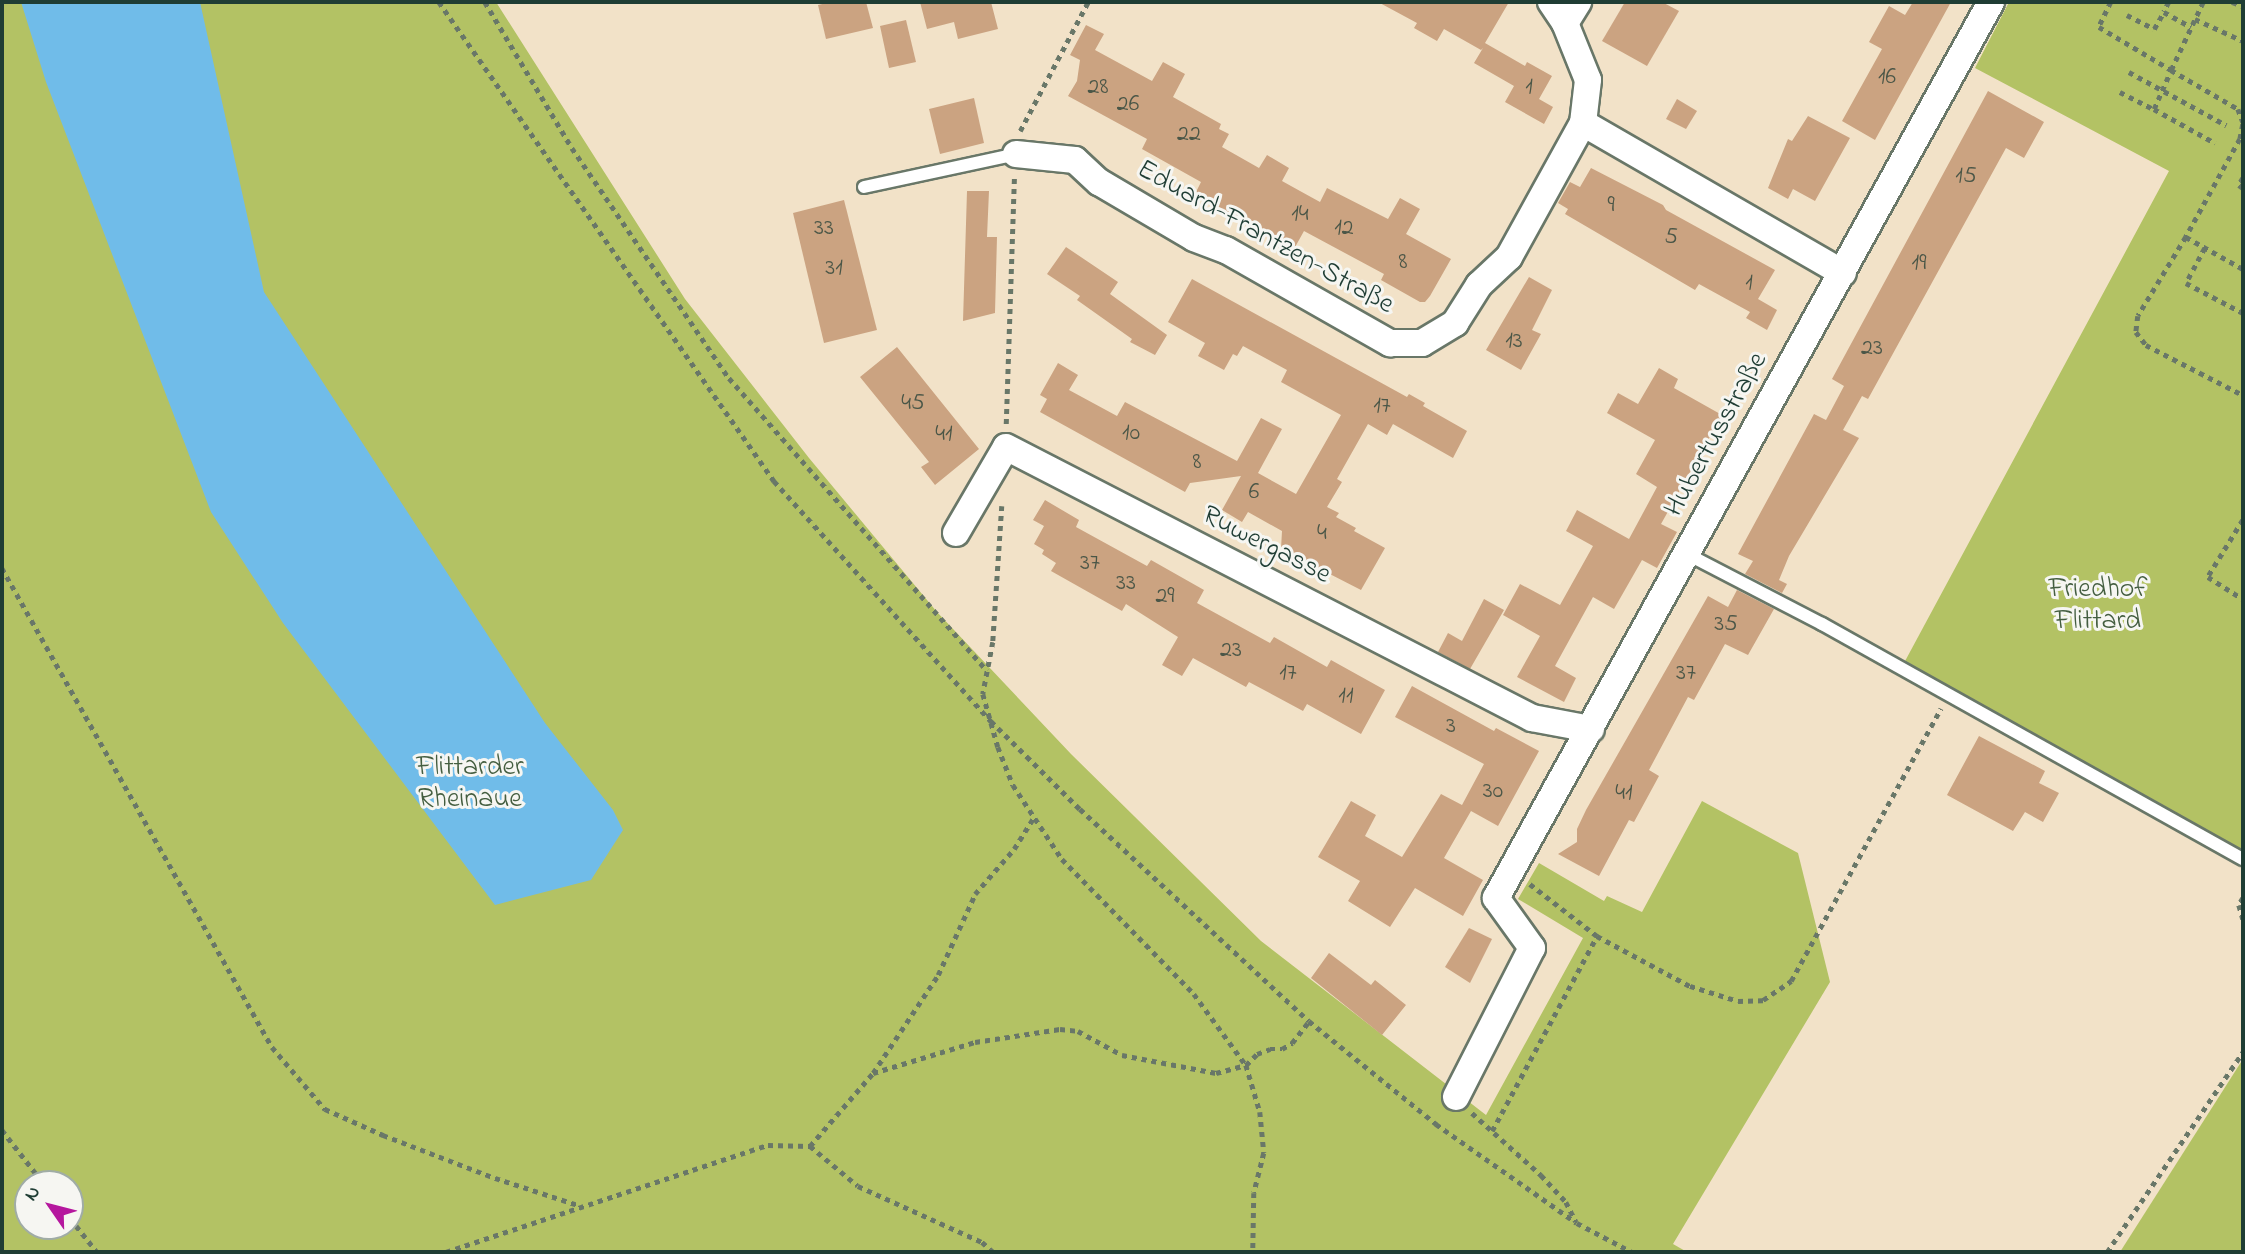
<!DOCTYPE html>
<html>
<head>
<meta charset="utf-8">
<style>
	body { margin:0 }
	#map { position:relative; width:2245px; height:1254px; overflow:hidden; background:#f2e2c8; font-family:"Indie Flower",sans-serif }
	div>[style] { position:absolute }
	.green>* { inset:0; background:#b3c264 }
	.water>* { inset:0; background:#70bce9 }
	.building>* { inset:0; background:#cba381 }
	.path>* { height:4.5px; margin-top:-2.25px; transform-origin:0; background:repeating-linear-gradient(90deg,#697768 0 5px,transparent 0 10px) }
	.roads { filter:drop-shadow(2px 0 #697768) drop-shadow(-2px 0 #697768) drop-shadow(0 2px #697768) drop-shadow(0 -2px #697768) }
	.lane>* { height:12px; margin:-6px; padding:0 6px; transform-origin:6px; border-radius:6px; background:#fff }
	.street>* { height:26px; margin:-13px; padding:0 13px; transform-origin:13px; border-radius:13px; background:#fff }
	span { translate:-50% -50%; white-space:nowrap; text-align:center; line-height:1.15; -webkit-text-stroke:6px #f6f6f2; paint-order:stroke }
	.number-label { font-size:24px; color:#4a5647 }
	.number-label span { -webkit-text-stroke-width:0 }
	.street-label { font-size:28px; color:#1f3d34 }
	.park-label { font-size:28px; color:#445e40 }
	.frame { position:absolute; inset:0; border:4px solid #1f3d34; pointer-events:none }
	.north { position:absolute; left:14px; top:1170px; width:70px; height:70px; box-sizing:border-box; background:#f6f6f2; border:2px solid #a0aca6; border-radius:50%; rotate:305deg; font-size:19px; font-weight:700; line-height:28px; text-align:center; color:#1f3d34 }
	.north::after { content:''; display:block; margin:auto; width:24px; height:32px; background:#b5179e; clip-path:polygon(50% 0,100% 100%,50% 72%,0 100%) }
</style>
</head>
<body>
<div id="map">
	<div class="green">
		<i style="clip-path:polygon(evenodd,2px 2px,496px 2px,685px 299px,809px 458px,937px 612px,1071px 754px,1261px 941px,1486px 1115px,1583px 938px,1518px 899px,1539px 863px,1604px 901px,1607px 896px,1642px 912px,1702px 801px,1798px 853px,1830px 982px,1673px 1244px,1687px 1252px,2px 1252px,2px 2px,28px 1184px,70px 1184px,70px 1226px,28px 1226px,28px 1184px)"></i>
		<i style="clip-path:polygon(2009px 2px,2243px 2px,2243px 854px,1904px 663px,2169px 171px,1975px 68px)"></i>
		<i style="clip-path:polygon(2243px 1059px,2243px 1252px,2120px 1252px)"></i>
	</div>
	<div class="water">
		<i style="clip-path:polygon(21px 2px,200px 2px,264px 292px,545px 723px,613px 810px,623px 830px,591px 880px,495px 905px,283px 623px,211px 512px,46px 82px)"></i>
	</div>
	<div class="building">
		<i style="clip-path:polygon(831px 2px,866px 2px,873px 28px,826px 39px,818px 5px)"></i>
		<i style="clip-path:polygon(920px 2px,991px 2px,998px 29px,958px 39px,954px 22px,927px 29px)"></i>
		<i style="clip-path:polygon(1378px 2px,1509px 2px,1485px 43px,1525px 66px,1527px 62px,1552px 76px,1539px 99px,1553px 107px,1544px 124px,1505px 102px,1514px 86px,1474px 63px,1483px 48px,1481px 50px,1444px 29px,1437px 41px,1414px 28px,1417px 23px)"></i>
		<i style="clip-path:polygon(1625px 2px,1662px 2px,1679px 11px,1647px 66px,1602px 41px)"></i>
		<i style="clip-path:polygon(1913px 2px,1951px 2px,1875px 140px,1842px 121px,1882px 49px,1869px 42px,1889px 6px,1905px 15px)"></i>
		<i style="clip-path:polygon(906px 20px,916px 62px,889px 68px,880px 26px)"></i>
		<i style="clip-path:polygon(1086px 25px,1104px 34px,1095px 50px,1152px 81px,1163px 62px,1185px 74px,1173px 97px,1221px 124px,1219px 129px,1229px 134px,1222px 147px,1259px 168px,1267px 155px,1289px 168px,1282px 181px,1300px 191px,1320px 202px,1327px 188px,1388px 219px,1400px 198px,1420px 209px,1406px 234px,1451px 259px,1430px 296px,1425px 302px,1420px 302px,1381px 280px,1384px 274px,1304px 231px,1294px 249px,1215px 205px,1195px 194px,1201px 182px,1142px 149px,1147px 139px,1068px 96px,1077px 81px,1080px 60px,1070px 55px)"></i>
		<i style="clip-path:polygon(1988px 91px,2044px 122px,2024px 158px,2006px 148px,1868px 399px,1862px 396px,1843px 430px,1859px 438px,1789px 556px,1779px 580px,1787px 584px,1782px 593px,1745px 574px,1753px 561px,1738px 554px,1814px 414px,1826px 420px,1844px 386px,1832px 379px)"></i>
		<i style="clip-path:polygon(974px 98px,984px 143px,940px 154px,929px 109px)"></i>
		<i style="clip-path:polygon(1677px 99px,1697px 111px,1686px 129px,1666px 119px)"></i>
		<i style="clip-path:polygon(1808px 116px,1850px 138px,1815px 201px,1793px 189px,1788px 199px,1768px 188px,1788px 139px,1792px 141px)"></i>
		<i style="clip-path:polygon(1591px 168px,1663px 205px,1666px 210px,1775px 270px,1758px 299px,1777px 310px,1767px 330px,1746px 318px,1750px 312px,1699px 284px,1695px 290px,1565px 214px,1568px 209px,1558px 203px,1570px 182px,1580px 187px)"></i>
		<i style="clip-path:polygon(967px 191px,989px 191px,987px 237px,997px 237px,995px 313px,963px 321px)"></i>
		<i style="clip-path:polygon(844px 200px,877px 330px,824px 343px,793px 213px)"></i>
		<i style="clip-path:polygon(1066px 247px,1118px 282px,1110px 294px,1167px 335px,1155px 355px,1130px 342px,1132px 339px,1077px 300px,1080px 296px,1047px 274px)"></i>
		<i style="clip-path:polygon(1529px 277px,1552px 290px,1532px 330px,1541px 334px,1521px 370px,1486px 350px)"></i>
		<i style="clip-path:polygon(1192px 279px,1407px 397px,1409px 394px,1425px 403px,1423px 406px,1467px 431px,1453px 458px,1393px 424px,1387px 435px,1368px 424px,1337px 479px,1342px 482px,1327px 507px,1339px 513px,1336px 517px,1356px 528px,1354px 531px,1385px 548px,1361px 590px,1281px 549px,1282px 531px,1248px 512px,1242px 522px,1222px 510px,1241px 476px,1190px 483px,1185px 492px,1040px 412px,1047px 399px,1040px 395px,1058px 363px,1078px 375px,1069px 390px,1117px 416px,1125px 402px,1237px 461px,1261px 418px,1282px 429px,1258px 473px,1296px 494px,1341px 415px,1281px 382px,1287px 370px,1243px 346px,1237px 356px,1233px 354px,1224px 370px,1198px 356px,1205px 343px,1168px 322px)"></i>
		<i style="clip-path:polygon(897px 347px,979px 449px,935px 485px,921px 467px,929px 462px,860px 377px)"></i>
		<i style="clip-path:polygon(1659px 368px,1678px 379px,1674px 388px,1722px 415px,1661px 524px,1677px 532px,1657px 568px,1642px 560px,1614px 609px,1593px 597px,1555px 666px,1576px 678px,1564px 702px,1517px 677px,1540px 636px,1503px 615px,1520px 584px,1560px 605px,1593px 546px,1566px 531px,1577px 510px,1629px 539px,1657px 487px,1636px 474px,1655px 440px,1607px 413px,1618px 393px,1638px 404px)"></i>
		<i style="clip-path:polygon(1045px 500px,1079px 520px,1076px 527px,1147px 566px,1151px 560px,1204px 590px,1197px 603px,1270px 643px,1274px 637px,1327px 667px,1331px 660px,1385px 690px,1361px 734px,1307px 704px,1303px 711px,1249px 682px,1246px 687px,1193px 658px,1182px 676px,1162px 665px,1178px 637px,1126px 604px,1122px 611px,1051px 571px,1056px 563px,1042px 554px,1044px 550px,1034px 544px,1044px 526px,1033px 520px)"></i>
		<i style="clip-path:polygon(1737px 590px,1774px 609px,1748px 655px,1725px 644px,1694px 700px,1688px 697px,1649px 770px,1659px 776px,1634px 822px,1629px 820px,1599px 876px,1558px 854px,1577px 842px,1577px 829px,1586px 810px,1708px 596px,1728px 607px)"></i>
		<i style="clip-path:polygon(1484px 599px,1504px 610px,1470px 669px,1438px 652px,1448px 633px,1462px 641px)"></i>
		<i style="clip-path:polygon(1412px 686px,1494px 731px,1496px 728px,1539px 751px,1498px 826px,1471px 811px,1444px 858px,1483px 880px,1463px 916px,1415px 888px,1390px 927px,1348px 901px,1360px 881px,1318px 857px,1351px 801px,1376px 815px,1365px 836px,1402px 857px,1441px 794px,1462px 805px,1484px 764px,1395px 717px)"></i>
		<i style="clip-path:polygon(1979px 736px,2045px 771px,2039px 783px,2059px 793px,2043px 822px,2025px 812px,2013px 831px,1947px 795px)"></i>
		<i style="clip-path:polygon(1469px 928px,1492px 939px,1470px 983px,1445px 967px)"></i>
		<i style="clip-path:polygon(1329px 953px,1371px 985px,1375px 980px,1406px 1005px,1382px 1035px,1311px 978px)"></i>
	</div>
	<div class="path">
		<i style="left:439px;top:2px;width:585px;rotate:55.03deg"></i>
		<i style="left:774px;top:481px;width:324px;rotate:47.9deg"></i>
		<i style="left:991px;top:721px;width:125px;rotate:44.7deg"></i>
		<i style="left:1080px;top:809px;width:312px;rotate:42.8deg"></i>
		<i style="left:1309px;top:1021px;width:164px;rotate:39deg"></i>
		<i style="left:1436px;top:1124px;width:172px;rotate:35.1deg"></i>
		<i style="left:1577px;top:1223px;width:62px;rotate:27.8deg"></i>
		<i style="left:485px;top:2px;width:170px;rotate:59.2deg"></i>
		<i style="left:572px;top:148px;width:278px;rotate:55.7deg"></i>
		<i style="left:729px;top:378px;width:390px;rotate:48.6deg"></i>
		<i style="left:2111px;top:2px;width:28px;rotate:116deg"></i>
		<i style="left:2099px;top:27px;width:84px;rotate:30.8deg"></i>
		<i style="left:2171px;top:70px;width:75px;rotate:-64.8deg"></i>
		<i style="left:2169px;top:2px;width:11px;rotate:117deg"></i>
		<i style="left:2164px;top:12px;width:31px;rotate:29deg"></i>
		<i style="left:2232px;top:2px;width:12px;rotate:20deg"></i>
		<i style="left:2127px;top:15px;width:30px;rotate:27deg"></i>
		<i style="left:2154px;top:29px;width:20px;rotate:-60deg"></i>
		<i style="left:2195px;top:19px;width:53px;rotate:24.6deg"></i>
		<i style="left:2129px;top:72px;width:111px;rotate:28.7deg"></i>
		<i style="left:2120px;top:92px;width:38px;rotate:27deg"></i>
		<i style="left:2154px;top:109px;width:43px;rotate:-66.4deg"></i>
		<i style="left:2171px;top:70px;width:78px;rotate:30.2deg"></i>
		<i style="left:2238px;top:109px;width:14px;rotate:69deg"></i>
		<i style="left:2154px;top:109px;width:70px;rotate:29.1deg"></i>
		<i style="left:2243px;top:124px;width:15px;rotate:101deg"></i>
		<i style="left:2240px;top:139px;width:112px;rotate:118.9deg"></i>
		<i style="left:2186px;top:237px;width:92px;rotate:121.3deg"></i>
		<i style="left:2138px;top:316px;width:16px;rotate:97deg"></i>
		<i style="left:2136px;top:332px;width:16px;rotate:52deg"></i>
		<i style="left:2146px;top:345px;width:109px;rotate:27.3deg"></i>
		<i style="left:1020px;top:131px;width:146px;rotate:-62.2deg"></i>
		<i style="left:2243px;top:178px;width:8px;rotate:120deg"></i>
		<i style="left:2239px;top:185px;width:5px;rotate:37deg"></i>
		<i style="left:2186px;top:237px;width:65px;rotate:29.3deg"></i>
		<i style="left:2205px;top:248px;width:40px;rotate:118deg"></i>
		<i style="left:2186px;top:283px;width:64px;rotate:27.8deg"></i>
		<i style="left:1006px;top:424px;width:246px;rotate:-88.1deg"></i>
		<i style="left:1002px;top:506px;width:136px;rotate:93.8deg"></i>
		<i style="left:993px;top:642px;width:53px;rotate:100.9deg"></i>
		<i style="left:983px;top:694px;width:55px;rotate:74.2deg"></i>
		<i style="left:998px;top:747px;width:41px;rotate:68.5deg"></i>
		<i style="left:1013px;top:785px;width:89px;rotate:56.5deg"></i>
		<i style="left:1062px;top:859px;width:189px;rotate:45.6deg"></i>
		<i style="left:1194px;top:994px;width:88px;rotate:53.8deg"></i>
		<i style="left:1246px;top:1065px;width:49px;rotate:73.4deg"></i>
		<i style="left:1260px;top:1112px;width:41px;rotate:84.4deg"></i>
		<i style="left:1264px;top:1153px;width:41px;rotate:104deg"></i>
		<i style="left:1254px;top:1193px;width:59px;rotate:91deg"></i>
		<i style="left:2243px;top:520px;width:67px;rotate:121.6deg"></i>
		<i style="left:2208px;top:577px;width:41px;rotate:32.2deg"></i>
		<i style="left:2px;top:568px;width:550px;rotate:60.59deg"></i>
		<i style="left:272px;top:1047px;width:82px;rotate:49.5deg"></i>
		<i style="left:325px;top:1109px;width:64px;rotate:24.1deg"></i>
		<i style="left:383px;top:1135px;width:120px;rotate:21deg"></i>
		<i style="left:495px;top:1178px;width:90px;rotate:18deg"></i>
		<i style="left:1530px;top:884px;width:85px;rotate:37.8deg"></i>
		<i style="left:1597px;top:936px;width:106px;rotate:28.3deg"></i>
		<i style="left:1690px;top:986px;width:50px;rotate:17.4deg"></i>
		<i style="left:1738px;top:1001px;width:25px;rotate:-2deg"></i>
		<i style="left:1763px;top:1000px;width:34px;rotate:-34deg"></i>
		<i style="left:1791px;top:981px;width:311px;rotate:-61.2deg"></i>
		<i style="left:2243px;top:898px;width:8px;rotate:120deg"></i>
		<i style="left:2239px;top:905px;width:15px;rotate:74deg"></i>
		<i style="left:873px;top:1073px;width:107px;rotate:-16.9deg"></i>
		<i style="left:975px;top:1042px;width:86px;rotate:-8.7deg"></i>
		<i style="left:1060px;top:1029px;width:18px;rotate:6deg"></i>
		<i style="left:1078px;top:1031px;width:50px;rotate:28.6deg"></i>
		<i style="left:1122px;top:1055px;width:96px;rotate:10.8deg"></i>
		<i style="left:1216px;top:1073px;width:31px;rotate:-15deg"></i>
		<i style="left:1246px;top:1065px;width:16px;rotate:-45deg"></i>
		<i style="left:1257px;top:1054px;width:14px;rotate:-21deg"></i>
		<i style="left:1270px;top:1049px;width:12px"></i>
		<i style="left:1282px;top:1049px;width:12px;rotate:-31deg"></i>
		<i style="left:1292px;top:1043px;width:28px;rotate:-52deg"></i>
		<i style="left:1472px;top:1113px;width:93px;rotate:41.9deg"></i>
		<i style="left:1541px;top:1175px;width:37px;rotate:47deg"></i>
		<i style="left:1566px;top:1202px;width:22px;rotate:63deg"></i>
		<i style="left:2px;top:1130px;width:68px;rotate:52.1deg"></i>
		<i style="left:1492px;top:1131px;width:221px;rotate:-61.7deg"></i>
		<i style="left:810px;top:1146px;width:96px;rotate:-49.2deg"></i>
		<i style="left:873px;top:1073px;width:118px;rotate:-56.4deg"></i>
		<i style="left:938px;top:975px;width:89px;rotate:-65.4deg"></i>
		<i style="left:975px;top:894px;width:60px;rotate:-49.1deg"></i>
		<i style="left:1014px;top:849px;width:36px;rotate:-58deg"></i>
		<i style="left:70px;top:1218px;width:43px;rotate:51.5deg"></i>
		<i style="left:446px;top:1252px;width:339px;rotate:-18.4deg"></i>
		<i style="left:768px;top:1145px;width:42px;rotate:1.4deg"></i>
		<i style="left:810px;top:1146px;width:62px;rotate:39.8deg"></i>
		<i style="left:858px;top:1186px;width:136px;rotate:24.3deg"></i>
		<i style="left:982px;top:1242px;width:15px;rotate:42deg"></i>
		<i style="left:2107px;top:1252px;width:242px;rotate:-55.8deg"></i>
	</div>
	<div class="roads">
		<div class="lane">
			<i style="left:864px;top:187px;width:156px;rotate:-12.2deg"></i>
			<i style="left:1687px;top:554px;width:152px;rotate:27.4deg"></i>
			<i style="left:1822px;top:624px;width:482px;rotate:29.2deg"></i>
		</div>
		<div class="street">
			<i style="left:1551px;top:2px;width:25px;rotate:56deg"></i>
			<i style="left:1565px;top:23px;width:61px;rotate:68deg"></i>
			<i style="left:1588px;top:80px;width:43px;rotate:96.6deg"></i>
			<i style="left:1565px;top:23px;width:25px;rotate:-58deg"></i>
			<i style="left:1016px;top:154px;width:59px;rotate:5.8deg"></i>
			<i style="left:1075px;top:160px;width:33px;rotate:43deg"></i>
			<i style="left:1099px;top:182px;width:110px;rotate:30.5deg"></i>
			<i style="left:1194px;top:238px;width:34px;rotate:21deg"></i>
			<i style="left:1226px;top:250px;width:189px;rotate:29.6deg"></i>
			<i style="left:1390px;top:343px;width:32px"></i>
			<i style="left:1422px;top:343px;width:39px;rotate:-31deg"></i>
			<i style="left:1455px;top:323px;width:45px;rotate:-57.7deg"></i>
			<i style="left:1479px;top:285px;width:41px;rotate:-43deg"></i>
			<i style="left:1509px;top:257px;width:153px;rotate:-61.1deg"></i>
			<i style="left:1583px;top:123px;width:300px;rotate:30deg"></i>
			<i style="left:956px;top:533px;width:99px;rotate:-59.8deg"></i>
			<i style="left:1006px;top:447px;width:592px;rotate:27.26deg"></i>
			<i style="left:1532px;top:718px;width:60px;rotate:10.6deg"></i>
			<i style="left:1456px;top:1097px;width:167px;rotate:-63deg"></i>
			<i style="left:1532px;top:948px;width:62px;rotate:-125.8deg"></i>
			<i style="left:1496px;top:898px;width:1024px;rotate:-61.08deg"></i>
		</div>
	</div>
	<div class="number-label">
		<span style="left:1887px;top:78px">16</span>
		<span style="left:1098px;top:88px">28</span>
		<span style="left:1529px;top:88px">1</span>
		<span style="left:1128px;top:105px">26</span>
		<span style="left:1189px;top:135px">22</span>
		<span style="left:1966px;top:177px">15</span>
		<span style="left:1611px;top:206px">9</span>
		<span style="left:1300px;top:215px">14</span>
		<span style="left:824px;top:229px">33</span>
		<span style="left:1344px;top:229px">12</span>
		<span style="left:1671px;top:238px">5</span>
		<span style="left:1403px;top:263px">8</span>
		<span style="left:1919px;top:264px">19</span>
		<span style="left:834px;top:269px">31</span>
		<span style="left:1749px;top:284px">1</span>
		<span style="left:1514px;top:342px">13</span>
		<span style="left:1872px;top:349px">23</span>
		<span style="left:913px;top:404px">45</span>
		<span style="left:1382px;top:407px">17</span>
		<span style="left:1131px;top:434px">10</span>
		<span style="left:944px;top:435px">41</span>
		<span style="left:1197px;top:463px">8</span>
		<span style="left:1254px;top:493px">6</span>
		<span style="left:1322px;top:534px">4</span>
		<span style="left:1090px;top:564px">37</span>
		<span style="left:1126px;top:584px">33</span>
		<span style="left:1165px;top:597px">29</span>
		<span style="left:1726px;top:625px">35</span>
		<span style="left:1231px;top:651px">23</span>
		<span style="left:1288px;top:674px">17</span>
		<span style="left:1686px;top:674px">37</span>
		<span style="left:1346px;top:697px">11</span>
		<span style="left:1451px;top:727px">3</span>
		<span style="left:1493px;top:792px">30</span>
		<span style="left:1624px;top:794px">41</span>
	</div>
	<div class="street-label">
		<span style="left:1265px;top:238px;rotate:29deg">Eduard-Frantzen-Straße</span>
		<span style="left:1717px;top:435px;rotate:-61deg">Hubertusstraße</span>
		<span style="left:1266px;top:546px;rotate:27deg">Ruwergasse</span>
	</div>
	<div class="park-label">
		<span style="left:2098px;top:606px">Friedhof<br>Flittard</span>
		<span style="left:470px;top:784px">Flittarder<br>Rheinaue</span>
	</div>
	<div class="frame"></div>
	<div class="north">N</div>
</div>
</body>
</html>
